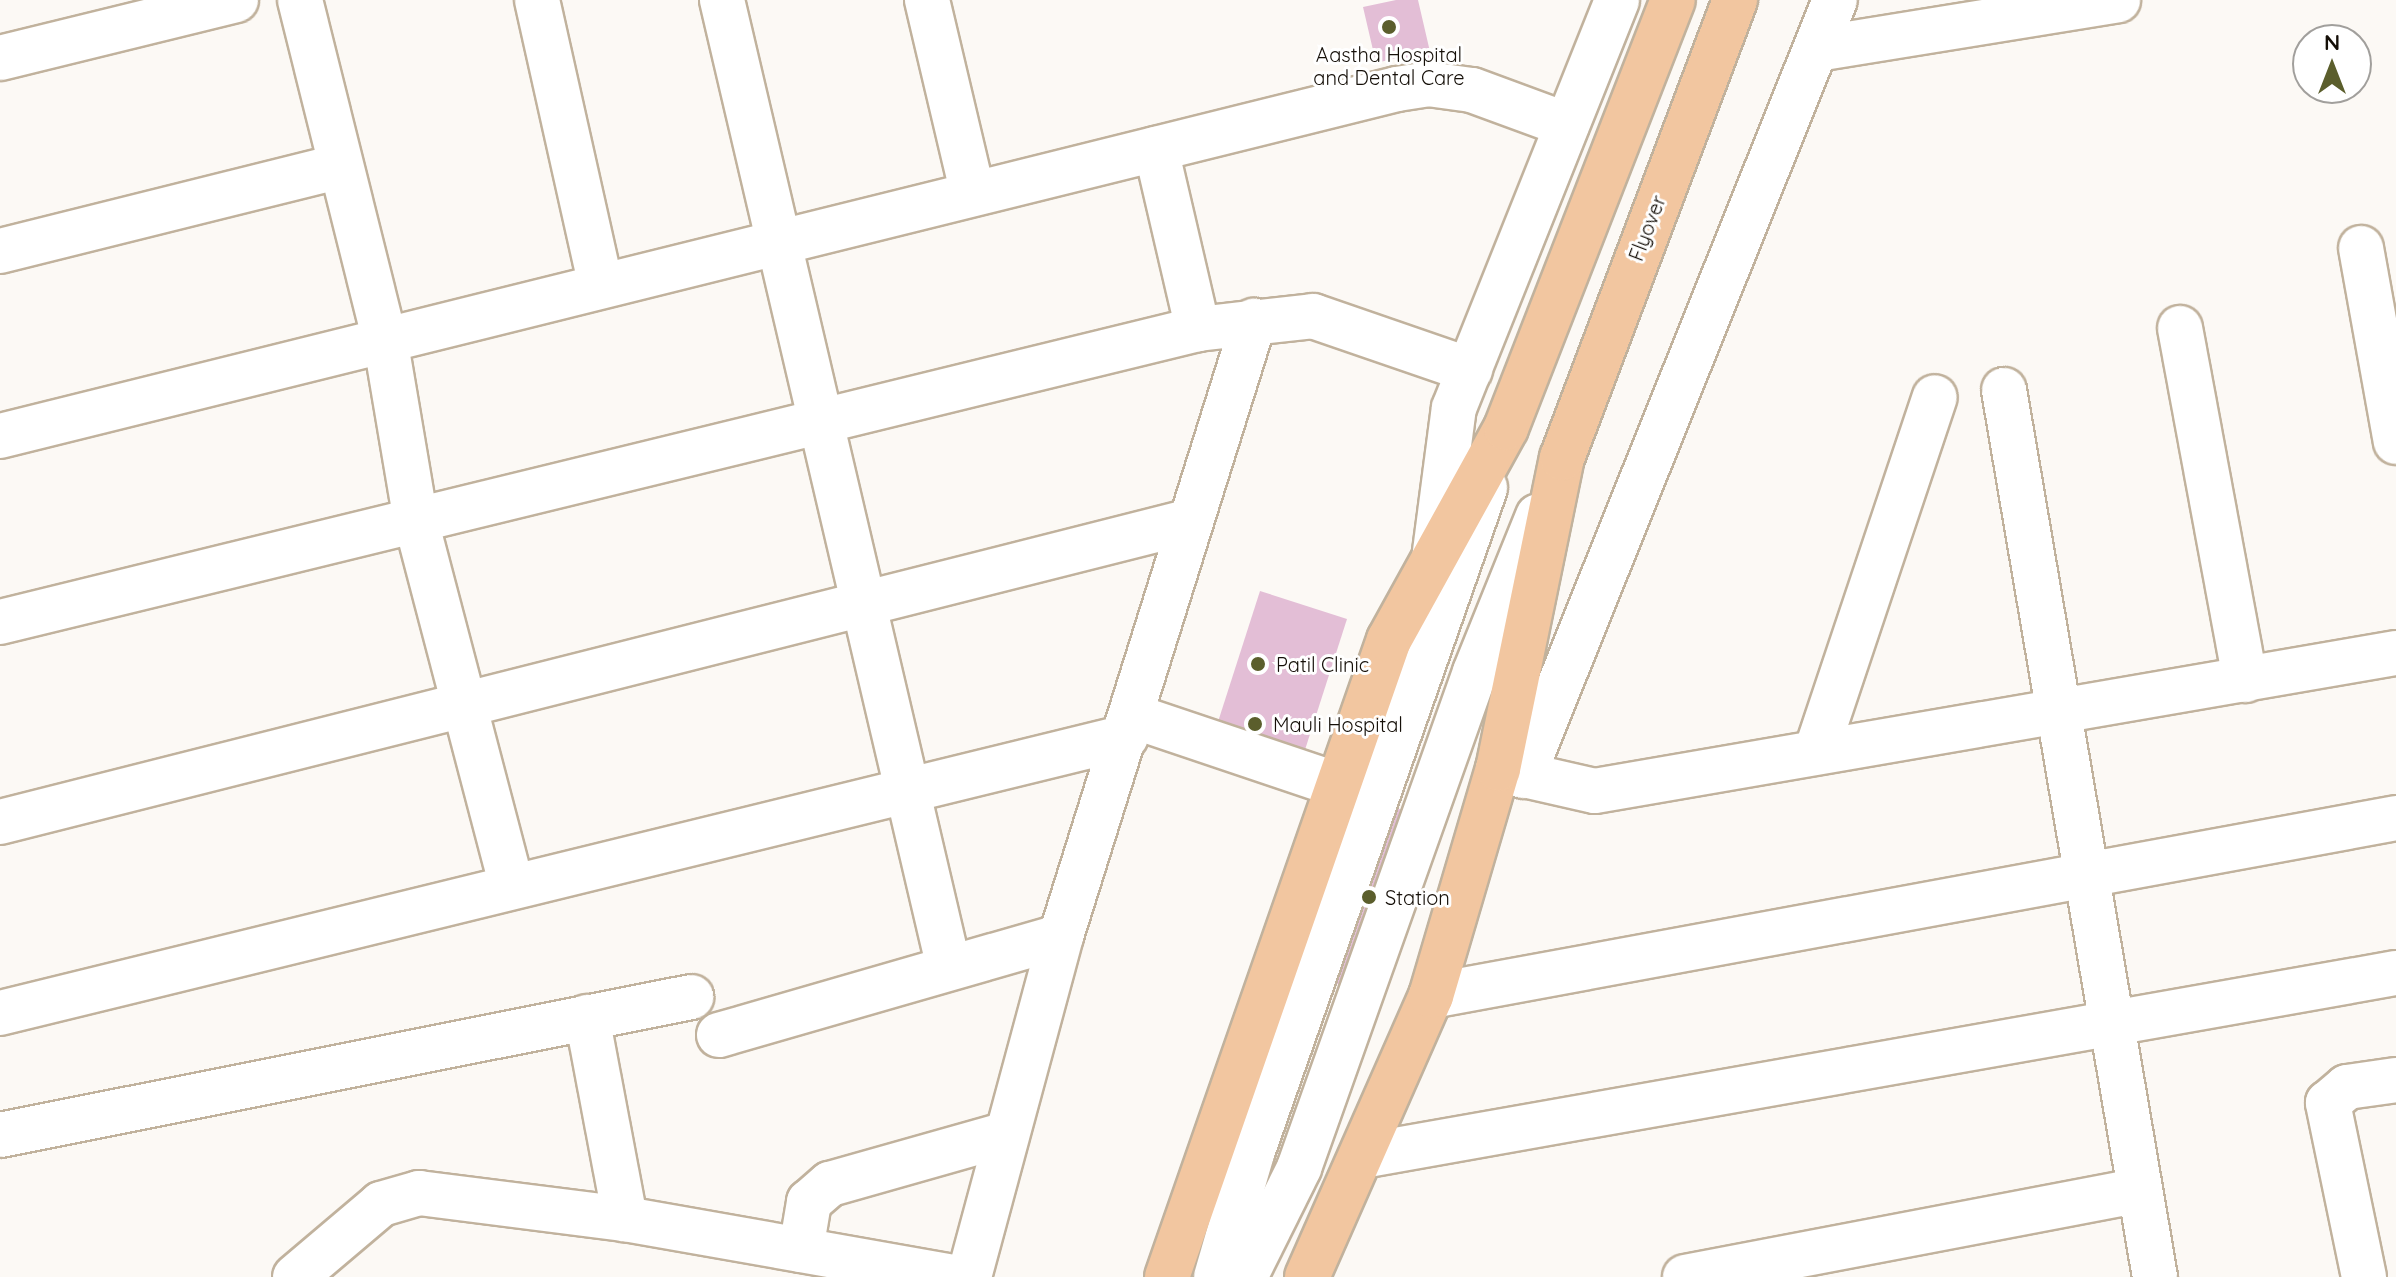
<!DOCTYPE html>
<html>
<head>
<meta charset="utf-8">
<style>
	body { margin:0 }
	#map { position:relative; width:2396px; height:1277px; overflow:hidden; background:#fcf9f5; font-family:Quicksand,sans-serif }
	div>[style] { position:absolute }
	.building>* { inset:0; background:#e3bed6 }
	.roads { filter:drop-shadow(2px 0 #c1b29d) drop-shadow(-2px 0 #c1b29d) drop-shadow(0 2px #c1b29d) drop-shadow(0 -2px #c1b29d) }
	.minor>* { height:44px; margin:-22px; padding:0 22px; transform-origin:22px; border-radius:22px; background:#fff }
	.major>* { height:44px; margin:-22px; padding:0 22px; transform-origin:22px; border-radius:22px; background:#f2c6a0 }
	.dots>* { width:22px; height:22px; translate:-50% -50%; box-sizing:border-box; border:4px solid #fff; border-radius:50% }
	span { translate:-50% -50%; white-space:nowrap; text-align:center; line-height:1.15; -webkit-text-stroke:6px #fff; paint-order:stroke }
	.poi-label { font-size:20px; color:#150f08 }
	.left { translate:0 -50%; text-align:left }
	.street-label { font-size:20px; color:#150f08 }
	.north { position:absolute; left:2292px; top:24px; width:80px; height:80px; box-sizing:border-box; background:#fff; border:2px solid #a19f9c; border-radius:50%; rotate:0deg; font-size:22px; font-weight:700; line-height:32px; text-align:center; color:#150f08 }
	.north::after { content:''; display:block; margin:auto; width:28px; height:36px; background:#5b5e2c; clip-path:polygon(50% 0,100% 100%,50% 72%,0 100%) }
</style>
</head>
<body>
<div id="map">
	<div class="building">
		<i style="clip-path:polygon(1396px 0,1418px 0,1434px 69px,1406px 76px,1401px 57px,1376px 63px,1363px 7px)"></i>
		<i style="clip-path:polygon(1260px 591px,1347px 619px,1303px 756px,1216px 728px)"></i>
		<i style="clip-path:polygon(1384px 804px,1418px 815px,1354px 990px,1321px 978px)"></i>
	</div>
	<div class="roads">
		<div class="minor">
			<i style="left:300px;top:0;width:355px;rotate:76deg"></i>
			<i style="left:386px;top:344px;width:180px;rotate:80.4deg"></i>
			<i style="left:416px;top:521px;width:375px;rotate:75.3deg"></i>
			<i style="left:537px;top:0;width:293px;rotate:77.4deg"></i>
			<i style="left:722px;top:0;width:994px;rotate:76.8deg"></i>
			<i style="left:927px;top:0;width:199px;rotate:76.7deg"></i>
			<i style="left:1817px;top:49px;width:305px;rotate:-9.2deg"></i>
			<i style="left:0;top:58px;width:243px;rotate:-13.8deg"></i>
			<i style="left:1156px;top:149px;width:185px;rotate:76.9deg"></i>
			<i style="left:2361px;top:248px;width:197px;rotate:79.8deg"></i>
			<i style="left:0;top:251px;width:351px;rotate:-14deg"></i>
			<i style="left:2180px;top:328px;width:358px;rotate:79.5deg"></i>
			<i style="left:2004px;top:390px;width:900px;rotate:80.34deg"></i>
			<i style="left:0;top:436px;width:1439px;rotate:-13.95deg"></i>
			<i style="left:1397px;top:89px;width:31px;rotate:-9deg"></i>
			<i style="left:1428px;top:84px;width:44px;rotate:7.8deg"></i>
			<i style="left:1472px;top:90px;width:101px;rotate:20.2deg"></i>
			<i style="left:1434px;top:559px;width:152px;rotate:-82.5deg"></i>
			<i style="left:1454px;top:408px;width:439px;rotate:-68.2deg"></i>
			<i style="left:0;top:622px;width:1233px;rotate:-13.74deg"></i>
			<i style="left:1198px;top:329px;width:116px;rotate:-6.4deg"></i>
			<i style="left:1313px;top:316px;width:166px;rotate:19deg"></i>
			<i style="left:1133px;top:716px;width:216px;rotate:18.6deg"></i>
			<i style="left:1816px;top:752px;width:374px;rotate:-71.5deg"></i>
			<i style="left:1498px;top:769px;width:99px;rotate:12.8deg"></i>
			<i style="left:1595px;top:791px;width:813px;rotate:-9.78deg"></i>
			<i style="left:1523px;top:776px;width:836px;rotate:-68.1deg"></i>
			<i style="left:0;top:822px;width:1228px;rotate:-14.18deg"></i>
			<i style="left:1431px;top:996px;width:981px;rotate:-10.45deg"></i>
			<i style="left:0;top:1013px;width:1159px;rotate:-13.77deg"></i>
			<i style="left:587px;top:1017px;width:206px;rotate:79.3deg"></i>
			<i style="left:719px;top:1035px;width:356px;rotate:-16.1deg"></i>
			<i style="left:0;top:1135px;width:705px;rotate:-11.29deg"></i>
			<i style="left:1362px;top:1156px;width:1050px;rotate:-10.04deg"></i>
			<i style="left:801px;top:1250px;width:49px;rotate:-80.5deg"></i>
			<i style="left:809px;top:1202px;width:28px;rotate:-41deg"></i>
			<i style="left:830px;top:1184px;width:184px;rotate:-15.8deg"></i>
			<i style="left:295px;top:1277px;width:113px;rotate:-40.3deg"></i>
			<i style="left:381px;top:1204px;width:40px;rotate:-16deg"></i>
			<i style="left:419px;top:1193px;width:208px;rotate:7.2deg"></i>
			<i style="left:625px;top:1219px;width:333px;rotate:10deg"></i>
			<i style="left:969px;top:1277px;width:353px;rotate:-74.9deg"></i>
			<i style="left:1061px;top:936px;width:645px;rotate:-72.58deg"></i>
			<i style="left:1216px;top:1277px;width:129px;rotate:-73.8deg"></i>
			<i style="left:1252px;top:1153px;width:705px;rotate:-70.69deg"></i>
			<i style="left:1245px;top:1277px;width:122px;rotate:-63.6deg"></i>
			<i style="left:1299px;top:1168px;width:526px;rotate:-70.46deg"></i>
			<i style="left:1475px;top:672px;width:168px;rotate:-68deg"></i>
			<i style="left:1685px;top:1277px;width:463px;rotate:-10.8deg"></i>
			<i style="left:2364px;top:1277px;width:178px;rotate:-101.7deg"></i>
			<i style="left:2328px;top:1103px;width:25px;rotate:-40deg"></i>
			<i style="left:2347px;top:1087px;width:49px;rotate:-8.1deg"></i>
		</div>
		<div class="major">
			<i style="left:1167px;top:1277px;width:675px;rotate:-70.79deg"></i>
			<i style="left:1389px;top:640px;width:242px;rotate:-61.1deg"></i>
			<i style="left:1506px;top:428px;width:459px;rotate:-68.7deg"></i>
			<i style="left:1307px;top:1277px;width:307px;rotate:-66.2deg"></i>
			<i style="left:1431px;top:996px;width:237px;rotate:-73.6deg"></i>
			<i style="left:1498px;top:769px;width:318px;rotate:-78.4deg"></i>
			<i style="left:1562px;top:458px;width:490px;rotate:-69.3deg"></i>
		</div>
	</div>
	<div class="dots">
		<i style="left:1389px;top:27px;background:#5b5e2c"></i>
		<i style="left:1258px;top:664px;background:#5b5e2c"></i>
		<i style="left:1255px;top:724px;background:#5b5e2c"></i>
		<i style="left:1369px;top:897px;background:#5b5e2c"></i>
	</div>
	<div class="poi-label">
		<span style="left:1389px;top:66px">Aastha Hospital<br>and Dental Care</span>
		<span class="left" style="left:1276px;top:664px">Patil Clinic</span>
		<span class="left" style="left:1273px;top:724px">Mauli Hospital</span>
		<span class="left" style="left:1385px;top:897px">Station</span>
	</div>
	<div class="street-label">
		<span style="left:1647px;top:228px;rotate:-69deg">Flyover</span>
	</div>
	<div class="north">N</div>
</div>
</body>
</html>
